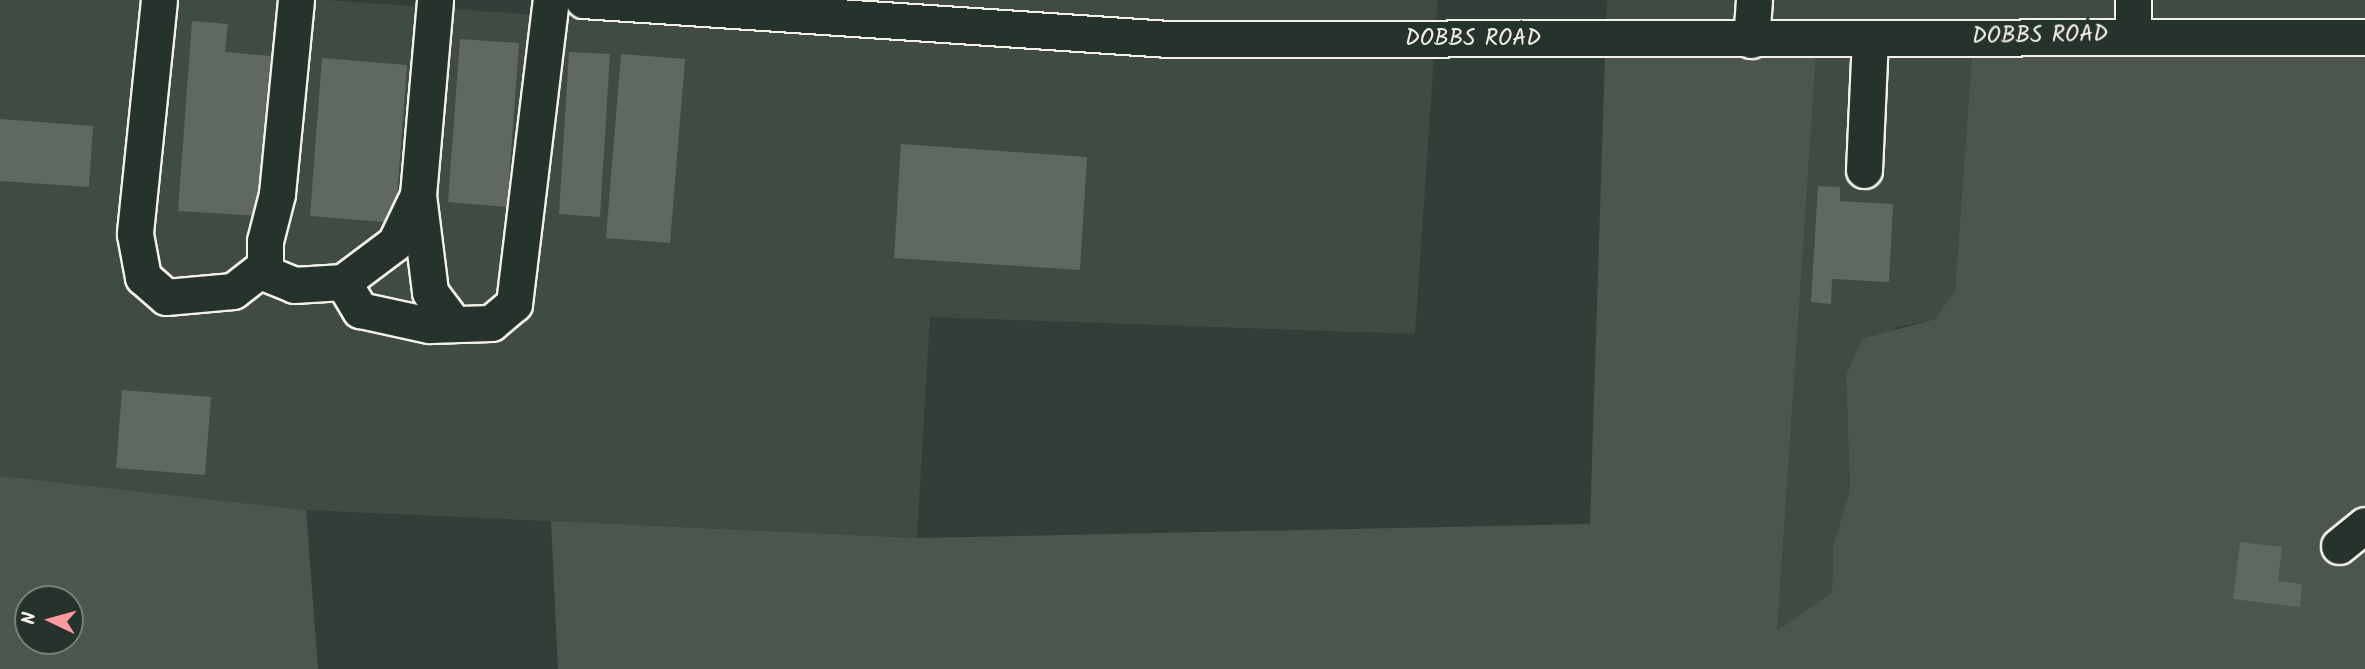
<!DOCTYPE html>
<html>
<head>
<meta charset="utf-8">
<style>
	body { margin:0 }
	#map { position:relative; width:2365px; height:669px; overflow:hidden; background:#323e38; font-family:Kalam,sans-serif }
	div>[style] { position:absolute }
	.built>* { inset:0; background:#404b44 }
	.green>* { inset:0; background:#4c564f }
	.building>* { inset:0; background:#5f6861 }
	.roads { filter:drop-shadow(2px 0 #f4f1e8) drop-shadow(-2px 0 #f4f1e8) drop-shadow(0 2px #f4f1e8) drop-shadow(0 -2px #f4f1e8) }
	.minor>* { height:35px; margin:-17.5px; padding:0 17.5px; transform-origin:17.5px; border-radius:17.5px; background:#26332d }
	span { translate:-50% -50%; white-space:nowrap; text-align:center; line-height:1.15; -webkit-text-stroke:7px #26332d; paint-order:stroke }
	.street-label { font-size:23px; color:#f4f1e8 }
	.north { position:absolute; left:14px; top:585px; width:70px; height:70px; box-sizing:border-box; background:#26332d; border:2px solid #787f78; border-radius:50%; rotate:275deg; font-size:19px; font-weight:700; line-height:28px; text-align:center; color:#f4f1e8 }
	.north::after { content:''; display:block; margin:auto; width:24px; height:32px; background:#ff9aa2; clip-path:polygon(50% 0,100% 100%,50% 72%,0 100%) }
</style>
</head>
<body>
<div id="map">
	<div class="built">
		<i style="clip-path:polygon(0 0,326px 0,972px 46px,1169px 56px,1434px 56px,1415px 334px,930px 317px,917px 538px,306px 510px,0 476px)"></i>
		<i style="clip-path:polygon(812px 0,1438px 0,1436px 22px,1168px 22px)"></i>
		<i style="clip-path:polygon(1607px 0,2365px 0,2365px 19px,1606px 23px)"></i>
		<i style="clip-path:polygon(1972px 54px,1955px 291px,1935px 319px,1897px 327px,1846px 376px,1850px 490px,1833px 546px,1832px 592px,1776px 632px,1816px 56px)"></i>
	</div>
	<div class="green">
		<i style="clip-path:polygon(2365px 53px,2365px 669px,558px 669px,551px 521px,917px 538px,1590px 524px,1605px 57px,1816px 56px,1777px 631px,1832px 592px,1833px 546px,1850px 490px,1846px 376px,1862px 339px,1935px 319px,1955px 291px,1972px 54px)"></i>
		<i style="clip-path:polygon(evenodd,0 476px,306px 510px,318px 669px,0 669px,0 476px,28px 599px,70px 599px,70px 641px,28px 641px,28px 599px)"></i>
	</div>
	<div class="building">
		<i style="clip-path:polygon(192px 21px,228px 24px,225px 52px,271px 56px,260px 216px,178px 211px)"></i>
		<i style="clip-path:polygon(460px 39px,519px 43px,507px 207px,448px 202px)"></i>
		<i style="clip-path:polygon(569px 52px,610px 54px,600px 217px,559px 214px)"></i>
		<i style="clip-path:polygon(621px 54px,685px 59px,670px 243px,606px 238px)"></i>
		<i style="clip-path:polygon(322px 58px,407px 65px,395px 223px,310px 216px)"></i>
		<i style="clip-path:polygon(0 119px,93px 126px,89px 187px,0 181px)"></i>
		<i style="clip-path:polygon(901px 144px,1087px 157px,1080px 270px,894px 258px)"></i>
		<i style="clip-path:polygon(1818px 186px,1840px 187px,1840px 201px,1893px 204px,1889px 282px,1832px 279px,1831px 304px,1811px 302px)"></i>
		<i style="clip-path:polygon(122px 390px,211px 397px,205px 475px,116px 468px)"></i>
		<i style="clip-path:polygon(2240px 542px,2282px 547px,2278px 581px,2302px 584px,2300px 607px,2233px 599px)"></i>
	</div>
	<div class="roads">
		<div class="minor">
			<i style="left:159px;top:0;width:235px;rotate:95.9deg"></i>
			<i style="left:135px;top:234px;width:44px;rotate:79.5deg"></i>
			<i style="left:143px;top:277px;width:30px;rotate:41deg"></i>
			<i style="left:166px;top:297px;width:67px;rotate:-5.1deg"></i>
			<i style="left:233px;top:291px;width:39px;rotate:-38deg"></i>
			<i style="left:296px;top:0;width:195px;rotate:95.6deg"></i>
			<i style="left:277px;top:194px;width:49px;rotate:104.3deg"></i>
			<i style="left:265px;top:241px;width:32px;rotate:90deg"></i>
			<i style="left:265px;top:273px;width:31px;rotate:22deg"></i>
			<i style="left:294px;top:285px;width:49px;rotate:-3.5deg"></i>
			<i style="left:343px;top:282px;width:65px;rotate:-36.9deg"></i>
			<i style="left:395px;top:243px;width:53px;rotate:-64.4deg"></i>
			<i style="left:418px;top:195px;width:196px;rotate:-85deg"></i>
			<i style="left:583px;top:0;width:587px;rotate:3.81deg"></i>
			<i style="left:1169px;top:39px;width:1196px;rotate:-0.1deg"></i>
			<i style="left:2133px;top:35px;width:35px;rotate:-90deg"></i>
			<i style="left:1751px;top:40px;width:40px;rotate:-85.7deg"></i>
			<i style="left:1864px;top:170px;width:132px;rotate:-87.4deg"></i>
			<i style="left:418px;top:195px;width:98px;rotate:82.9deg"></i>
			<i style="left:430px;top:292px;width:40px;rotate:53deg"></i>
			<i style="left:343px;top:282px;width:33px;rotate:59deg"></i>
			<i style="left:360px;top:310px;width:71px;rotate:12.3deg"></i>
			<i style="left:429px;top:325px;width:62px;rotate:-1.8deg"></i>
			<i style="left:491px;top:323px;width:30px;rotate:-40deg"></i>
			<i style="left:514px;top:304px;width:306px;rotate:-83.1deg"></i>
			<i style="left:2339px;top:546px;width:33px;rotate:-39deg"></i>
		</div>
	</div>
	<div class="street-label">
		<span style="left:2040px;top:36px;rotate:-1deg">DOBBS ROAD</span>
		<span style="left:1473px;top:39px">DOBBS ROAD</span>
	</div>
	<div class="north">N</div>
</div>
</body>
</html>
